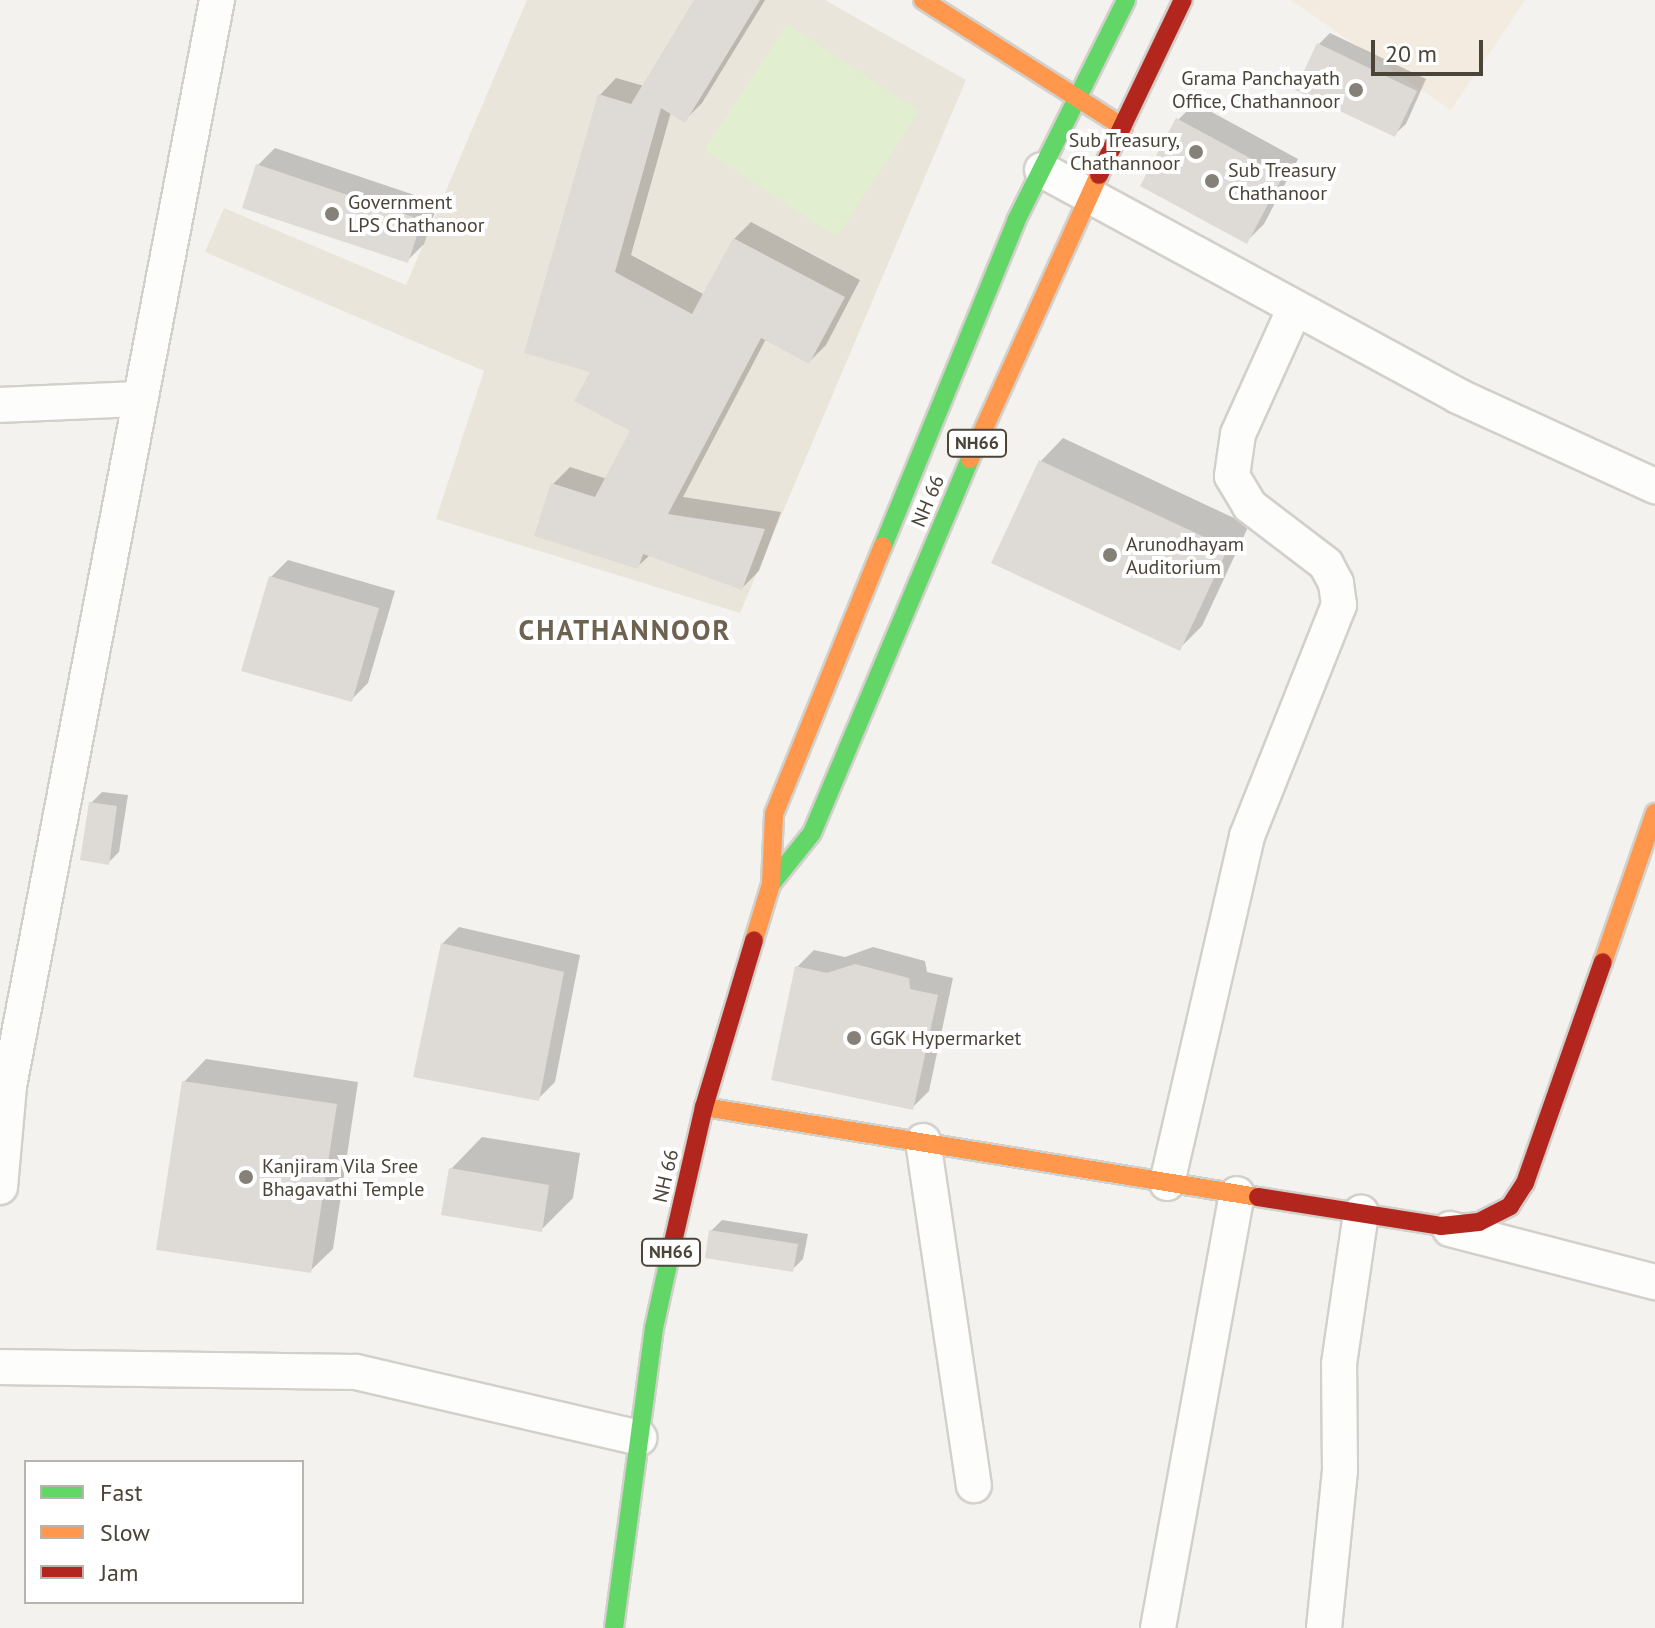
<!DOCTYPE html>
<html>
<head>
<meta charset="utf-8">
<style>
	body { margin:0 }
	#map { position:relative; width:1655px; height:1628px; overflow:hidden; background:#f4f2ee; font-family:"PT Sans",sans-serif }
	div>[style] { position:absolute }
	.commercial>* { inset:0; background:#f3ebdf }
	.education>* { inset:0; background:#eae5da }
	.green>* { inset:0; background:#e1eecf }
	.shadow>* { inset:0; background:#0003 }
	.building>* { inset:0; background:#dedbd6 }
	.roads { filter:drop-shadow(2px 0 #d2d0cb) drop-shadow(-2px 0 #d2d0cb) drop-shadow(0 2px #d2d0cb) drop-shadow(0 -2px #d2d0cb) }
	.street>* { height:34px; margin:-17px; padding:0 17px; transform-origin:17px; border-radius:17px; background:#fdfdfc }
	.fast>* { height:18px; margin:-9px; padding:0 9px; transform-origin:9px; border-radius:9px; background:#63d668 }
	.slow>* { height:18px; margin:-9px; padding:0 9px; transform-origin:9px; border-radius:9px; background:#ff974d }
	.jam>* { height:18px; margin:-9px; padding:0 9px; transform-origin:9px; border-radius:9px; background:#b3261e }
	.dots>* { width:22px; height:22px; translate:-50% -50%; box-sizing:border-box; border:4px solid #fff; border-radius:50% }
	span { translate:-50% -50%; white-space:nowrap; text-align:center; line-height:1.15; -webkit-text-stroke:8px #fff; paint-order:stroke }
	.shield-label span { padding:2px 6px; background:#fff; border:2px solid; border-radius:6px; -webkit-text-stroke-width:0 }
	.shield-label { font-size:18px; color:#4b4439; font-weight:700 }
	.poi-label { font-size:20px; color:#4b4439 }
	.right { translate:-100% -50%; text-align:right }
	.left { translate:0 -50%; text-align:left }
	.street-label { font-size:20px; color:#4b4439 }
	.district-label { font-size:28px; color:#6e6250; font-weight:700; letter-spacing:2px }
	.legend { position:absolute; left:24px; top:1460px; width:280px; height:144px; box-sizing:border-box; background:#fff; border:2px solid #b7b4b0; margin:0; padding:10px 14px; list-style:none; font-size:24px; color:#4b4439 }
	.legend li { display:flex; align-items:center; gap:16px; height:40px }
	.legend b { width:40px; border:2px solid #b7b4b0 }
	.scale { position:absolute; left:1371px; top:40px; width:112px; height:36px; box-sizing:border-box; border:4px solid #4b4439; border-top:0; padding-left:10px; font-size:24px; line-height:28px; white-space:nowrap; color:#4b4439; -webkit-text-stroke:6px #fff; paint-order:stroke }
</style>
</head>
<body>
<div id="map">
	<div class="commercial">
		<i style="clip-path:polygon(1290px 0,1525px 0,1451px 110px)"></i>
	</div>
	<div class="education">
		<i style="clip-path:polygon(527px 0,825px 0,966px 80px,740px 613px,436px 519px,484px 371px,205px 252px,224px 208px,406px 285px)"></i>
	</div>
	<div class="green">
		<i style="clip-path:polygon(787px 24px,919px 111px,837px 237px,704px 150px)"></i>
	</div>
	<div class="shadow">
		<i style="clip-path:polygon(697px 0,765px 0,702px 103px,685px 120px,671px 112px,631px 255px,705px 295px,734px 239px,751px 222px,860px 280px,826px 345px,809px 362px,766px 339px,683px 497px,781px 512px,759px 571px,742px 588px,650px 555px,637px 567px,553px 484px,570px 467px,607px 479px,633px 430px,593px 371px,600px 95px,616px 78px,644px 86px)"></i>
		<i style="clip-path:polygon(1330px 33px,1426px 79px,1406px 124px,1394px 135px,1319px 44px)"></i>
		<i style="clip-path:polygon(1195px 103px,1298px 159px,1264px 224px,1247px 241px,1178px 120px)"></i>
		<i style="clip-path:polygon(275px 148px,438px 203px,424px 244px,407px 261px,258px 165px)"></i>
		<i style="clip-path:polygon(1063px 438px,1249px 525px,1202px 626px,1180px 648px,1041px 461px)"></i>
		<i style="clip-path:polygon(288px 560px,395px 591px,368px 683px,351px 700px,271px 577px)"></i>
		<i style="clip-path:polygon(102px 792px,128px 795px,119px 852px,108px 863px,91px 803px)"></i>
		<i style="clip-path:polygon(459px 927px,580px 955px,555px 1082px,538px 1099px,442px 944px)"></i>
		<i style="clip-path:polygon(873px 947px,925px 961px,927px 972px,953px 978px,929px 1091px,912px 1108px,797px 967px,814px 950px,845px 957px)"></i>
		<i style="clip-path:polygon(206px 1059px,358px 1082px,333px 1249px,310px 1271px,184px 1082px)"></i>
		<i style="clip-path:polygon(482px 1137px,580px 1153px,573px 1198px,541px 1230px,451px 1169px)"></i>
		<i style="clip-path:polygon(722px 1220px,808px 1234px,803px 1259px,792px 1270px,711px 1231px)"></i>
	</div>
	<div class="building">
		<i style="clip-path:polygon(694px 0,760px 0,685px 123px,661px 108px,615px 272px,692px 314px,733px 238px,845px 297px,809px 364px,761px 338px,668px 514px,765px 529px,742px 590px,643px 554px,638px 569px,534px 536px,551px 483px,595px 497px,630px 431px,574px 401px,590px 372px,524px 353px,598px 94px,631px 104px)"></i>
		<i style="clip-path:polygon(1317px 43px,1417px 91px,1395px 137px,1295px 90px)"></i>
		<i style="clip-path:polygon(1176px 118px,1283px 176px,1247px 244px,1140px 186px)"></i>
		<i style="clip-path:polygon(256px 164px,422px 220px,408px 263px,242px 208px)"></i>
		<i style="clip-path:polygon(1039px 460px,1228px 548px,1180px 651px,991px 563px)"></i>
		<i style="clip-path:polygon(269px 576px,379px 608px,352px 702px,241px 671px)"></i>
		<i style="clip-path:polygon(89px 802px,117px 806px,109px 865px,80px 860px)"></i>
		<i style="clip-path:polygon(441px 943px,564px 972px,539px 1101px,413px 1077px)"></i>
		<i style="clip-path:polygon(855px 964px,909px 978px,910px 989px,938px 995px,913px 1110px,771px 1080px,795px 966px,827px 973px)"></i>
		<i style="clip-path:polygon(182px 1081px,337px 1104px,311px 1273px,156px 1250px)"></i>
		<i style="clip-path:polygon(449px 1168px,549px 1185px,542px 1232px,441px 1215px)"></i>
		<i style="clip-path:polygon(709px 1230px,798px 1244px,793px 1272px,705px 1258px)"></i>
	</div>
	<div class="roads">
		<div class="street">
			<i style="left:1042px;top:170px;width:473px;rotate:28.5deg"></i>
			<i style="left:1458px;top:396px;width:217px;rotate:24.6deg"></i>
			<i style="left:0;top:405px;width:139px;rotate:-2.5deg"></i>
			<i style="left:923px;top:1141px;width:348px;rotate:81.6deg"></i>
			<i style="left:1167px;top:1183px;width:356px;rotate:-77deg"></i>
			<i style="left:1247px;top:836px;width:249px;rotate:-68.3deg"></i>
			<i style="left:1339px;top:605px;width:22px;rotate:-98deg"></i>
			<i style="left:1336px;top:583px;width:21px;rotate:-118deg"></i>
			<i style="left:1326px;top:564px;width:96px;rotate:-142.7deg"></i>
			<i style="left:1250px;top:506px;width:35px;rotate:-121deg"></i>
			<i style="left:1232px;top:476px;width:42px;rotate:-81.9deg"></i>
			<i style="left:1238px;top:434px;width:138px;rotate:-65.7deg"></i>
			<i style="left:0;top:1187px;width:101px;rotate:-84.9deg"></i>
			<i style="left:9px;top:1086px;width:1106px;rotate:-79.16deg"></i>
			<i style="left:1450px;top:1229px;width:212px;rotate:14.5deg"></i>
			<i style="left:0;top:1367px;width:356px;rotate:0.8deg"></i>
			<i style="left:356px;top:1372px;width:291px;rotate:13.1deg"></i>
			<i style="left:1158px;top:1628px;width:441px;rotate:-79.7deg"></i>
			<i style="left:1324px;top:1628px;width:158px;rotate:-84.2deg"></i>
			<i style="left:1340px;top:1471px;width:107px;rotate:-90.5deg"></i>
			<i style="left:1339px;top:1364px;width:153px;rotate:-81.7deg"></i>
		</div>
		<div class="fast">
			<i style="left:883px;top:546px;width:351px;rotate:-67.7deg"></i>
			<i style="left:1016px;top:221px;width:247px;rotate:-63.5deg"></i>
			<i style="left:771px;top:884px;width:65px;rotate:-51.2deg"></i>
			<i style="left:812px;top:833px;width:406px;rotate:-67.1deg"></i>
			<i style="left:614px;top:1628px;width:303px;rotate:-82.4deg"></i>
			<i style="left:654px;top:1328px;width:79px;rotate:-77.6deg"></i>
		</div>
		<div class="slow">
			<i style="left:923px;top:0;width:237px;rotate:32.4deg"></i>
			<i style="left:970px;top:459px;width:312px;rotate:-65.6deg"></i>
			<i style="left:754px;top:940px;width:59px;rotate:-73.1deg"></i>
			<i style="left:771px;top:884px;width:70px;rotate:-87.5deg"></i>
			<i style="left:774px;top:814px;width:289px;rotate:-67.9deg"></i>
			<i style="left:1603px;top:962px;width:158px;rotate:-70.8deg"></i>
			<i style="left:704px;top:1107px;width:561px;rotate:9.23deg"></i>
		</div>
		<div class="jam">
			<i style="left:1099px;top:175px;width:194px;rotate:-64.4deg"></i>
			<i style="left:1258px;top:1197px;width:185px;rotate:9deg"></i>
			<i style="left:1441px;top:1226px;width:38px;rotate:-6deg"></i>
			<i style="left:1479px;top:1222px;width:35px;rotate:-27deg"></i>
			<i style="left:1510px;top:1206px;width:27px;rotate:-57deg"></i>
			<i style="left:1525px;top:1183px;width:234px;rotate:-70.6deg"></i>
			<i style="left:671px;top:1251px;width:148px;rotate:-77.1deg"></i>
			<i style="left:704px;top:1107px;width:174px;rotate:-73.3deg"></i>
		</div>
	</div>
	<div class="dots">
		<i style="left:1356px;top:90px;background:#868178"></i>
		<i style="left:1196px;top:152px;background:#868178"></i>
		<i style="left:1212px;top:181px;background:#868178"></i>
		<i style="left:332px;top:214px;background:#868178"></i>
		<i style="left:1110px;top:555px;background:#868178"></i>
		<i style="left:854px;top:1038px;background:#868178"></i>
		<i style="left:246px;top:1177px;background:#868178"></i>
	</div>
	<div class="shield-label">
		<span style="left:977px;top:443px">NH66</span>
		<span style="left:671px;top:1252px">NH66</span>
	</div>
	<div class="poi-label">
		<span class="right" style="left:1340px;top:90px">Grama Panchayath<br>Office, Chathannoor</span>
		<span class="right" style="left:1180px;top:152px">Sub Treasury,<br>Chathannoor</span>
		<span class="left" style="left:1228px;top:182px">Sub Treasury<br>Chathanoor</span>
		<span class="left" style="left:348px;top:214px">Government<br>LPS Chathanoor</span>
		<span class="left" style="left:1126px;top:556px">Arunodhayam<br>Auditorium</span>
		<span class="left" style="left:870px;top:1038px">GGK Hypermarket</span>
		<span class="left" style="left:262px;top:1178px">Kanjiram Vila Sree<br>Bhagavathi Temple</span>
	</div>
	<div class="street-label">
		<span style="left:928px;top:501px;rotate:-67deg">NH 66</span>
		<span style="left:666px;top:1176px;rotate:-77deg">NH 66</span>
	</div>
	<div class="district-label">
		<span style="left:625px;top:630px">CHATHANNOOR</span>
	</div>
	<ul class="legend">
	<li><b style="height:10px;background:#63d668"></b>Fast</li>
	<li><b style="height:10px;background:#ff974d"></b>Slow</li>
	<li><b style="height:10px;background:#b3261e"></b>Jam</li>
	</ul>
	<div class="scale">20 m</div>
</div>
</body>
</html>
